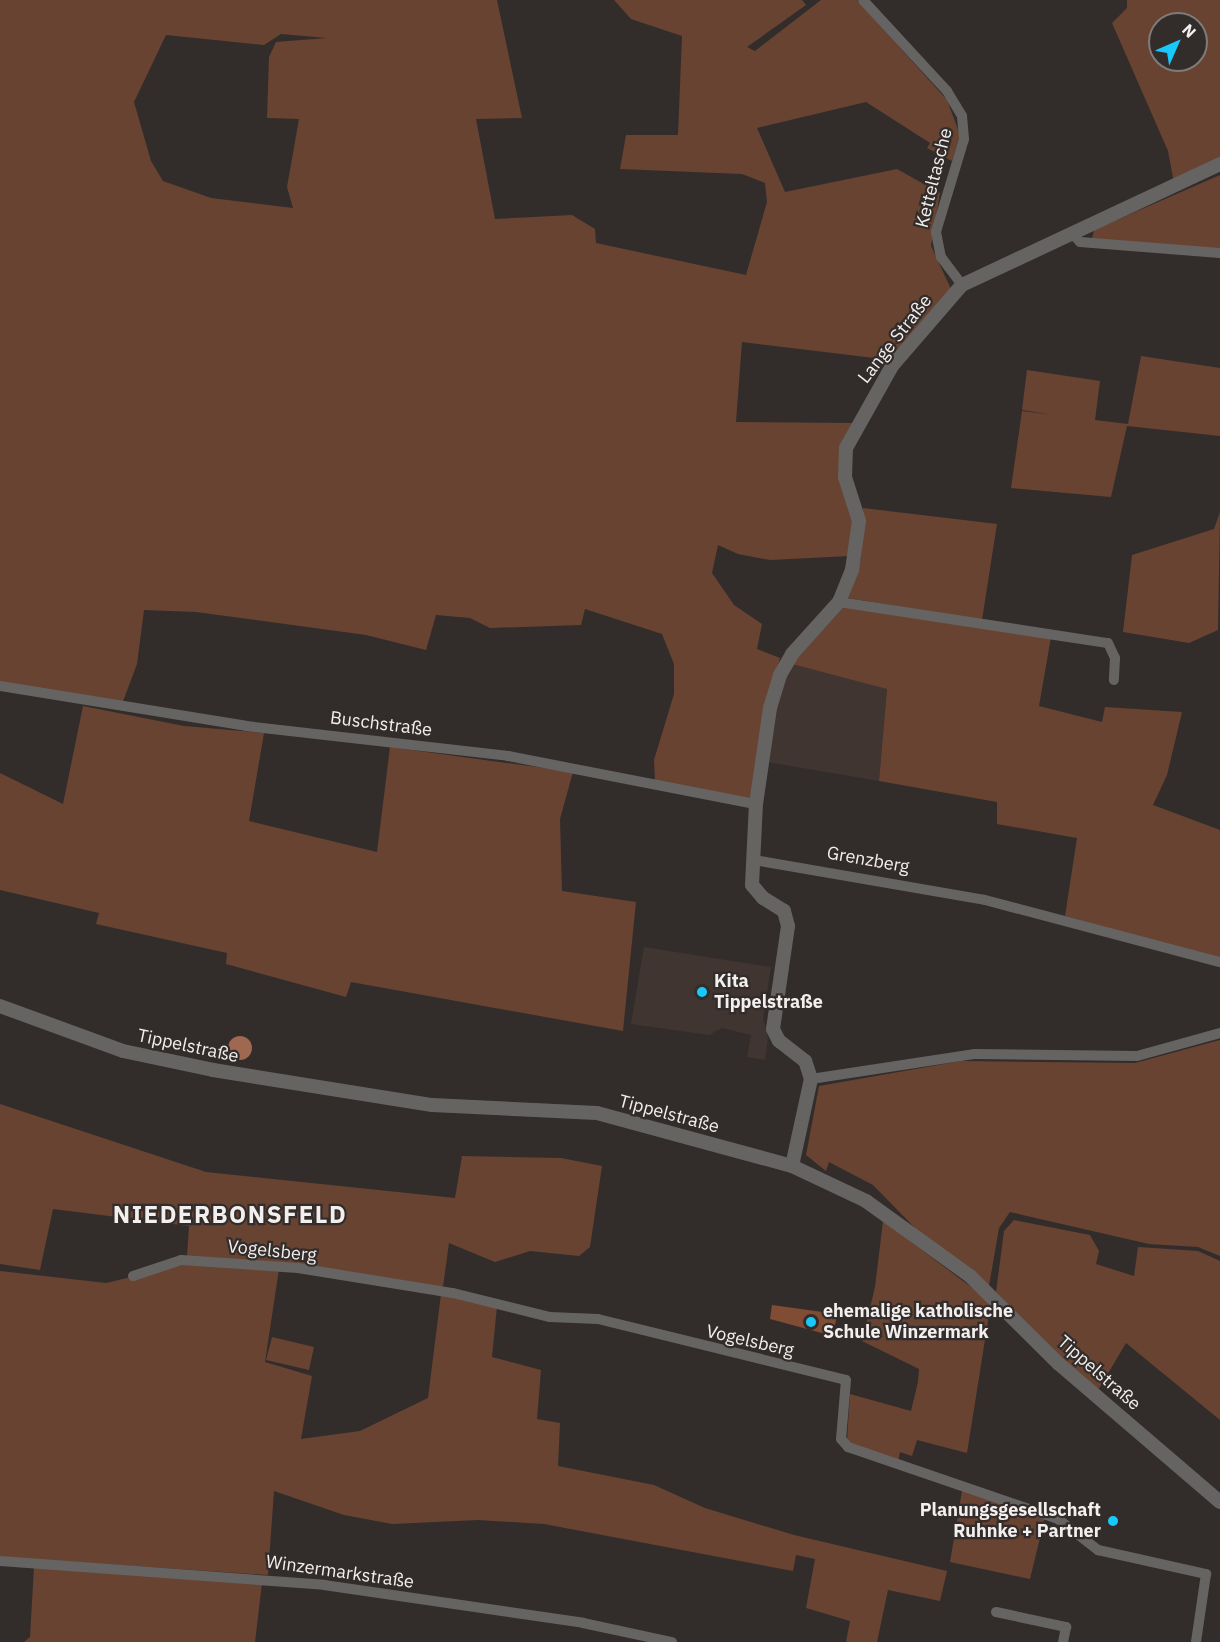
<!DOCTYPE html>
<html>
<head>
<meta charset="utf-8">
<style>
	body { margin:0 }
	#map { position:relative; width:1220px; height:1642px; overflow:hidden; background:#322d2b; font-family:"IBM Plex Sans",sans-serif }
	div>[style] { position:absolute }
	.built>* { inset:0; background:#403531 }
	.green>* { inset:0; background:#684332 }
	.water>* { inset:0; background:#9f6850 }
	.round { border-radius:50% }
	.building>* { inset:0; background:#814c34 }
	.minor>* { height:10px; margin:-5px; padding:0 5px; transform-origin:5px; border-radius:5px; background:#666462 }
	.tertiary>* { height:14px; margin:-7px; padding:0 7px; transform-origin:7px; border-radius:7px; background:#666462 }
	.dots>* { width:16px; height:16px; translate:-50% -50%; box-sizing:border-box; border:3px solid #322d2b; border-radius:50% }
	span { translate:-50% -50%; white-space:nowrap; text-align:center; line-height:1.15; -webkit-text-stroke:4.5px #322d2b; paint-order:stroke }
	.street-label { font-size:18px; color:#f2efee }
	.poi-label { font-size:18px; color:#f2efee; font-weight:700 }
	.left { translate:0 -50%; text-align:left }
	.right { translate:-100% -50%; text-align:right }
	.district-label { font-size:24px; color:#f2efee; font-weight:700; letter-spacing:1.5px }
	.north { position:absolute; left:1148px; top:12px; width:60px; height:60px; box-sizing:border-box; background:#322d2b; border:2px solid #7f7b79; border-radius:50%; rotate:45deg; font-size:16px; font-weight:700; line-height:24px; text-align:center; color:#f2efee }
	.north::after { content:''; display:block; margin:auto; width:21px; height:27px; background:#17cafb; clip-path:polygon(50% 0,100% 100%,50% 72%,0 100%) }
</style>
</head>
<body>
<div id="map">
	<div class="built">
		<i style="clip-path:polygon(792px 664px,887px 688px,879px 781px,767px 762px,776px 706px)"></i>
		<i style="clip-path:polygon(644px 947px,771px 967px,763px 1018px,768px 1038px,765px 1060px,747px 1057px,751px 1035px,722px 1028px,709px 1035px,631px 1024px)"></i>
	</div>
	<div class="green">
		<i style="clip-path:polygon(evenodd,0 0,497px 0,522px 118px,476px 119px,495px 219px,572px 215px,595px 229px,596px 243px,746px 275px,767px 202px,765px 183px,742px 174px,620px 169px,626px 135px,678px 135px,682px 36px,631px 19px,614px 0,802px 0,806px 5px,747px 47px,755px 51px,821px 0,857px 0,947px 100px,960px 135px,952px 161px,927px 148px,930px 143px,866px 102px,757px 128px,785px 192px,897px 169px,940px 193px,931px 246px,951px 289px,891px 360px,742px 342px,736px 422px,852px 423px,844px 443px,853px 513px,850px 556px,770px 560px,738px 554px,718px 545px,712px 573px,734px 605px,762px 624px,757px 649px,780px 658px,762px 723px,753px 796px,748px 799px,655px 781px,654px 760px,674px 694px,674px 664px,662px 634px,585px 609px,581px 625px,490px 628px,470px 618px,436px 615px,426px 650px,366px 635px,196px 612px,144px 610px,137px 664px,122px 704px,0 683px,0 0,281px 34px,327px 38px,276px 42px,269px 57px,267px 118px,299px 119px,287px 187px,293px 208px,211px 198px,163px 181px,151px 161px,134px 102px,166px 35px,264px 45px,281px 34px)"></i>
		<i style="clip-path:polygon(evenodd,1127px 0,1220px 0,1220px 160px,1174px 183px,1168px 151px,1112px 23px,1127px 8px,1127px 0,1160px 24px,1196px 24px,1196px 60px,1160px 60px,1160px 24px)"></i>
		<i style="clip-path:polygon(1220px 175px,1220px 250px,1092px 239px,1094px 230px)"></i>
		<i style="clip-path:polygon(1141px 356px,1220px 368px,1220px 436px,1127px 426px,1111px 497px,1011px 488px,1022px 411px,1053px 415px,1022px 410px,1027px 370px,1100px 381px,1095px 420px,1128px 424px)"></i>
		<i style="clip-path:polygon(863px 508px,997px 524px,982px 620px,848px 598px,861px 559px)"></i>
		<i style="clip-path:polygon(1220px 512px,1218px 630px,1189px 643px,1123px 632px,1132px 555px,1214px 529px)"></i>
		<i style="clip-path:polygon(844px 607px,1051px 637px,1039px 706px,1102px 722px,1105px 707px,1182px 712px,1167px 775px,1153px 805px,1220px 830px,1220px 959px,1065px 916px,1077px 838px,997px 824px,997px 802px,879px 781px,887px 689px,792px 664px)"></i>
		<i style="clip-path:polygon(83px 706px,184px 726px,264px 733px,249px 821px,377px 852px,390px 747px,573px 772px,560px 819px,562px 891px,636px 902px,623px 1031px,351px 982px,346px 997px,226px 964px,227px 953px,96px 924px,99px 913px,0 890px,0 773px,63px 804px)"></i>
		<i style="clip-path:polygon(1220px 1040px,1220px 1256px,1198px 1247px,1149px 1244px,1010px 1212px,999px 1228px,989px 1286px,918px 1231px,873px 1185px,829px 1162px,826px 1171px,806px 1155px,819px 1086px,961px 1061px,1135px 1063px)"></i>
		<i style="clip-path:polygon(0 1104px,206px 1172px,455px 1198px,462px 1156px,561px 1158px,602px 1166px,590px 1247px,579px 1256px,530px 1251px,495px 1262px,449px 1243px,443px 1287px,187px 1256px,189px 1226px,53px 1209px,40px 1270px,0 1264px)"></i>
		<i style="clip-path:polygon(1014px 1220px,1090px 1235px,1099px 1251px,1096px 1264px,1134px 1276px,1138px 1247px,1198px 1251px,1220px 1261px,1220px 1420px,1126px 1343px,1097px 1392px,1074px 1373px,996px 1292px,1004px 1231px)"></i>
		<i style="clip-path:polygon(883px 1221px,991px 1302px,967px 1453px,917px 1440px,912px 1456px,900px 1452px,898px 1462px,853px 1447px,847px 1440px,850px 1394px,911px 1411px,918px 1382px,919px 1369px,862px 1341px,875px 1287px)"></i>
		<i style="clip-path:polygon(191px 1263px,279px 1269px,265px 1362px,312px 1376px,301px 1439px,360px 1431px,428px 1398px,441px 1294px,497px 1306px,492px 1357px,541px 1370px,537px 1419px,560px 1423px,558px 1466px,654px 1485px,705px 1508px,794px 1535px,947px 1571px,940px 1601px,888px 1590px,877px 1642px,846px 1642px,850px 1621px,806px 1608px,815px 1559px,796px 1555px,793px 1571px,544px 1524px,478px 1520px,392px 1524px,344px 1515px,274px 1491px,268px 1575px,0 1557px,0 1271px,106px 1283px)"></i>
		<i style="clip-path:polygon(272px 1337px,314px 1347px,309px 1370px,266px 1360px)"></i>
		<i style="clip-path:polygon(962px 1491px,1045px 1517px,1030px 1579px,950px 1562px)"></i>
		<i style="clip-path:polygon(34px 1567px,262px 1583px,255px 1642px,24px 1642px,30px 1637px)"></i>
	</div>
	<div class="water">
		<i class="round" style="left:228px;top:1036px;width:24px;height:24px"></i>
	</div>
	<div class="building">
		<i style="clip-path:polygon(772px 1305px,837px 1314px,833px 1336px,770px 1319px)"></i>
	</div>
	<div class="minor">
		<i style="left:863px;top:0;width:124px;rotate:47.3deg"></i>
		<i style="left:947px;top:91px;width:29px;rotate:59deg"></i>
		<i style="left:962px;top:116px;width:23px;rotate:85deg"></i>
		<i style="left:964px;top:139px;width:97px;rotate:106.8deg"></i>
		<i style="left:936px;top:232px;width:25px;rotate:79deg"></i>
		<i style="left:941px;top:257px;width:35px;rotate:53deg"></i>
		<i style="left:1071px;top:232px;width:13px;rotate:48deg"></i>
		<i style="left:1080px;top:242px;width:140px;rotate:4.5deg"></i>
		<i style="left:839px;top:602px;width:272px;rotate:8.7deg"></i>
		<i style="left:1108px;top:643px;width:17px;rotate:65deg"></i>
		<i style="left:1115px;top:658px;width:22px;rotate:93deg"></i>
		<i style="left:0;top:686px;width:249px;rotate:9.2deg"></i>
		<i style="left:246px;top:726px;width:264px;rotate:6.5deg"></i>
		<i style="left:508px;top:756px;width:253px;rotate:11deg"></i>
		<i style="left:754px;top:860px;width:234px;rotate:9.8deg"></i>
		<i style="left:985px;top:900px;width:243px;rotate:14.8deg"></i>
		<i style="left:811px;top:1079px;width:166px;rotate:-8.7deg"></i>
		<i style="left:975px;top:1054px;width:162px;rotate:0.7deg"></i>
		<i style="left:1137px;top:1056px;width:86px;rotate:-15.5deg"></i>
		<i style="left:133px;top:1276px;width:51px;rotate:-18.4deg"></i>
		<i style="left:181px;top:1260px;width:117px;rotate:3.9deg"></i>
		<i style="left:298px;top:1268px;width:157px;rotate:9.2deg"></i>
		<i style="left:453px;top:1293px;width:100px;rotate:13.9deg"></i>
		<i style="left:550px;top:1317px;width:48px;rotate:2.4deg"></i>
		<i style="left:598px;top:1319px;width:255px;rotate:13.8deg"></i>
		<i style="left:846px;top:1380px;width:59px;rotate:94.8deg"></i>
		<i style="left:841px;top:1439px;width:11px;rotate:49deg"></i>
		<i style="left:848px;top:1447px;width:222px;rotate:18.9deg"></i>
		<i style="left:1058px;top:1519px;width:51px;rotate:37.8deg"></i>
		<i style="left:1098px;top:1550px;width:111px;rotate:12.5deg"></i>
		<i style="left:1206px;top:1574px;width:69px;rotate:98.4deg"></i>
		<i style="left:0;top:1561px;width:325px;rotate:4.2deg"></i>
		<i style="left:324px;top:1585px;width:262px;rotate:8.3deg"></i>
		<i style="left:583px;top:1623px;width:91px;rotate:12.1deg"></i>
		<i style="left:996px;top:1612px;width:72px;rotate:12.1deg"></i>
		<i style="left:1066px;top:1627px;width:15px;rotate:101deg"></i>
	</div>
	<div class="tertiary">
		<i style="left:0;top:1006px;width:131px;rotate:20.1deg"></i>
		<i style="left:123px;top:1051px;width:92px;rotate:11.9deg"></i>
		<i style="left:213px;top:1070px;width:222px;rotate:9.1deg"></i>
		<i style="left:432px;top:1105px;width:165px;rotate:2.8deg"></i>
		<i style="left:597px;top:1113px;width:202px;rotate:15.2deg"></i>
		<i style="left:792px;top:1166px;width:82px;rotate:25.3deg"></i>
		<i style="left:866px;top:1201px;width:128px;rotate:35.8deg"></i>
		<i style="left:970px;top:1276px;width:125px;rotate:44.7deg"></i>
		<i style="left:1059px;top:1364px;width:212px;rotate:40.6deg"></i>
		<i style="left:792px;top:1166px;width:89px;rotate:-77.7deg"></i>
		<i style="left:811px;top:1079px;width:19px;rotate:-108deg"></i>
		<i style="left:805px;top:1061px;width:33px;rotate:-142deg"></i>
		<i style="left:779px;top:1041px;width:13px;rotate:-117deg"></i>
		<i style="left:773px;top:1029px;width:104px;rotate:-81.7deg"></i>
		<i style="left:788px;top:926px;width:16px;rotate:-105deg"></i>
		<i style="left:784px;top:911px;width:25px;rotate:-148deg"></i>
		<i style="left:763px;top:898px;width:17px;rotate:-130deg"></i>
		<i style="left:752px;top:885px;width:81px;rotate:-87.2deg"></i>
		<i style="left:756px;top:804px;width:97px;rotate:-81.7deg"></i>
		<i style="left:770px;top:708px;width:34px;rotate:-73deg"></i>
		<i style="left:780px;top:675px;width:24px;rotate:-60deg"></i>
		<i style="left:792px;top:654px;width:70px;rotate:-47.9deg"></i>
		<i style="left:839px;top:602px;width:35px;rotate:-68deg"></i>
		<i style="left:852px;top:570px;width:49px;rotate:-81.9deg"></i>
		<i style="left:859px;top:521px;width:46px;rotate:-107.7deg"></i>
		<i style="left:845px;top:477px;width:29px;rotate:-88deg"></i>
		<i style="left:846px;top:448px;width:94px;rotate:-60.7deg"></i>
		<i style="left:892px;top:366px;width:107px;rotate:-49.2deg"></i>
		<i style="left:962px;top:285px;width:285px;rotate:-25.1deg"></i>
	</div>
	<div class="dots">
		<i style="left:702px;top:992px;background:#17cafb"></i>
		<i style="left:811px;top:1322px;background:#17cafb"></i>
		<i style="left:1113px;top:1521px;background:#17cafb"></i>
	</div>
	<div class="street-label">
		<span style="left:934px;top:178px;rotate:-76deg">Ketteltasche</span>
		<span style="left:895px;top:339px;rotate:-52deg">Lange Straße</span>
		<span style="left:381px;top:724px;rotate:7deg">Buschstraße</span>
		<span style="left:868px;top:860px;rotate:10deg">Grenzberg</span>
		<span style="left:188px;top:1046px;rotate:12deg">Tippelstraße</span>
		<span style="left:669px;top:1114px;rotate:15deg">Tippelstraße</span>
		<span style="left:272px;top:1251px;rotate:6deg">Vogelsberg</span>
		<span style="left:750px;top:1341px;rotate:13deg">Vogelsberg</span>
		<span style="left:1099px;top:1373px;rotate:41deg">Tippelstraße</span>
		<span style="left:340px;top:1572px;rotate:8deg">Winzermarkstraße</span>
	</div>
	<div class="poi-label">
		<span class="left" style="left:714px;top:992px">Kita<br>Tippelstraße</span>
		<span class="left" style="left:823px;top:1322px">ehemalige katholische<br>Schule Winzermark</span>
		<span class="right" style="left:1101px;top:1521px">Planungsgesellschaft<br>Ruhnke + Partner</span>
	</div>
	<div class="district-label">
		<span style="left:230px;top:1215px">NIEDERBONSFELD</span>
	</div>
	<div class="north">N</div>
</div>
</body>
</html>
